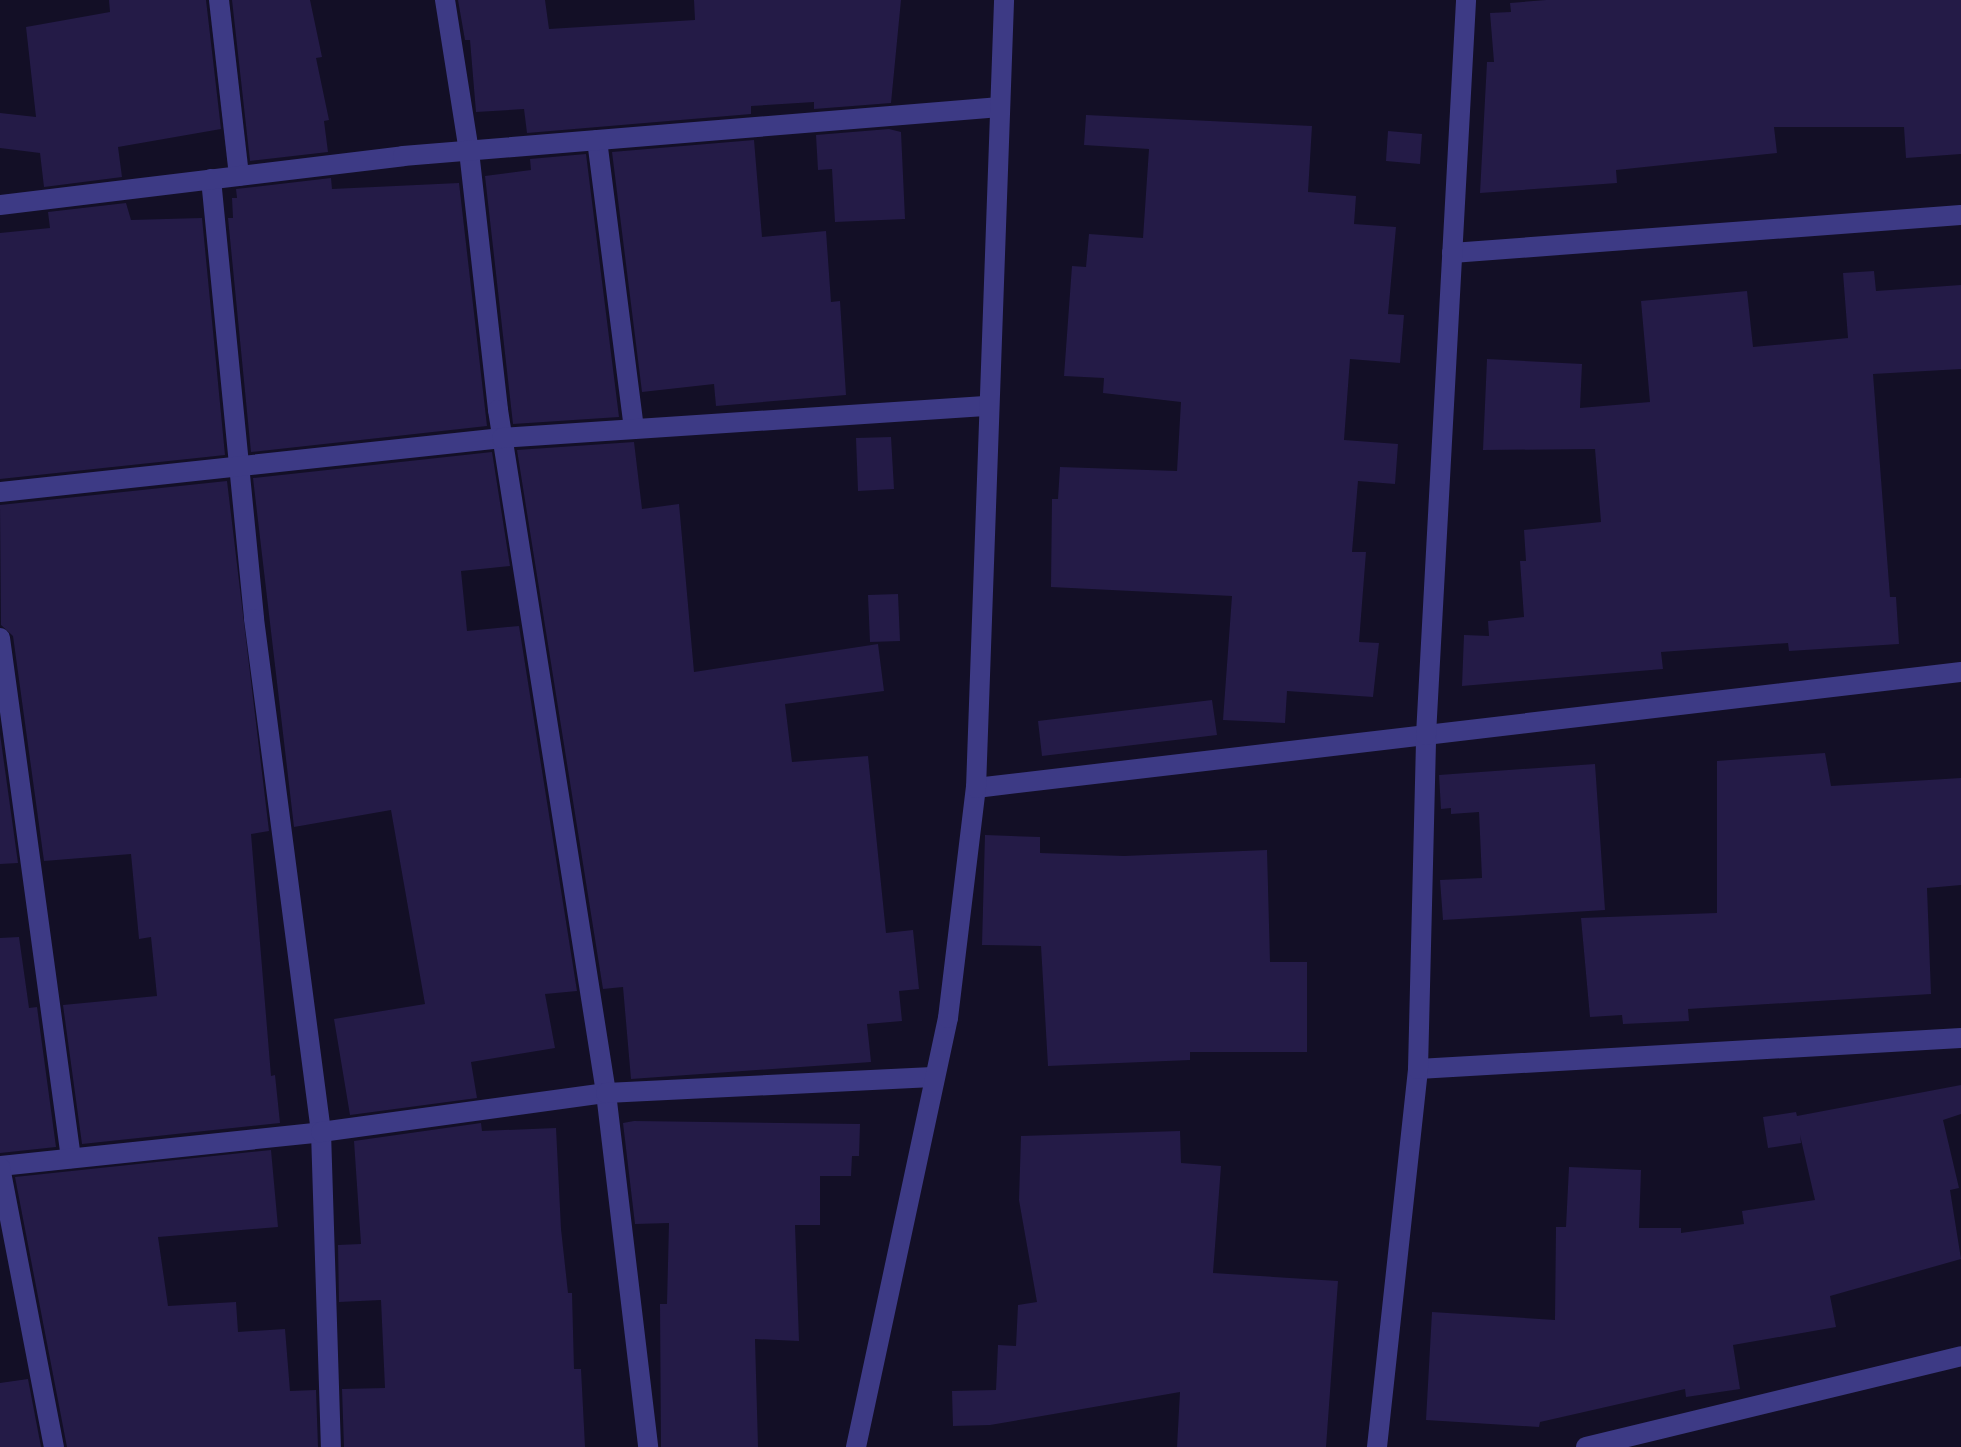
<!DOCTYPE html>
<html>
<head>
<meta charset="utf-8">
<style>
	body { margin:0 }
	#map { position:relative; width:1961px; height:1447px; overflow:hidden; background:#130f26; font-family:Helvetica,sans-serif }
	div>[style] { position:absolute }
	.building>* { inset:0; background:#241b47 }
	.street>* { height:20px; margin:-10px; padding:0 10px; transform-origin:10px; border-radius:10px; background:#3d3a85 }
	span { translate:-50% -50%; white-space:nowrap; text-align:center; line-height:1.15; -webkit-text-stroke:6px #130f26; paint-order:stroke }
</style>
</head>
<body>
<div id="map">
	<div class="building">
		<i style="clip-path:polygon(109px 0,206px 0,221px 129px,118px 147px,122px 177px,44px 187px,40px 153px,0 148px,0 113px,36px 117px,26px 27px,110px 12px)"></i>
		<i style="clip-path:polygon(232px 0,310px 0,322px 57px,316px 58px,329px 120px,324px 121px,328px 152px,250px 161px)"></i>
		<i style="clip-path:polygon(458px 0,545px 0,549px 29px,695px 20px,694px 0,901px 0,891px 103px,814px 109px,814px 102px,751px 106px,751px 114px,527px 133px,524px 109px,476px 112px,470px 40px,465px 40px)"></i>
		<i style="clip-path:polygon(1546px 0,1961px 0,1961px 154px,1906px 158px,1904px 127px,1774px 127px,1777px 153px,1616px 170px,1617px 183px,1480px 193px,1487px 62px,1494px 62px,1490px 13px,1511px 12px,1510px 3px)"></i>
		<i style="clip-path:polygon(1086px 115px,1312px 126px,1308px 192px,1356px 196px,1354px 224px,1396px 227px,1388px 314px,1404px 315px,1400px 363px,1350px 359px,1344px 440px,1398px 444px,1395px 484px,1358px 481px,1352px 552px,1366px 552px,1359px 642px,1379px 643px,1373px 697px,1287px 691px,1285px 723px,1223px 720px,1232px 596px,1051px 587px,1052px 499px,1058px 499px,1060px 467px,1177px 471px,1181px 402px,1103px 393px,1104px 378px,1064px 376px,1072px 266px,1086px 267px,1089px 234px,1143px 238px,1149px 149px,1084px 145px)"></i>
		<i style="clip-path:polygon(889px 129px,901px 132px,905px 219px,835px 222px,832px 169px,818px 170px,816px 135px)"></i>
		<i style="clip-path:polygon(1388px 131px,1422px 134px,1420px 164px,1386px 161px)"></i>
		<i style="clip-path:polygon(754px 140px,762px 237px,826px 231px,831px 302px,840px 301px,846px 395px,716px 406px,714px 384px,642px 392px,612px 152px)"></i>
		<i style="clip-path:polygon(586px 154px,619px 417px,513px 424px,485px 176px,531px 170px,530px 159px)"></i>
		<i style="clip-path:polygon(331px 178px,332px 189px,459px 183px,487px 426px,251px 452px,228px 218px,233px 218px,232px 198px,237px 198px,236px 189px)"></i>
		<i style="clip-path:polygon(126px 203px,131px 220px,202px 218px,225px 455px,0 479px,0 233px,50px 228px,48px 212px)"></i>
		<i style="clip-path:polygon(1874px 271px,1876px 291px,1961px 285px,1961px 369px,1873px 374px,1890px 597px,1896px 597px,1899px 644px,1789px 651px,1788px 643px,1661px 652px,1663px 669px,1462px 686px,1464px 635px,1489px 636px,1488px 621px,1524px 617px,1520px 561px,1526px 561px,1524px 530px,1601px 522px,1595px 449px,1483px 450px,1487px 359px,1582px 364px,1580px 408px,1650px 402px,1641px 301px,1747px 291px,1753px 347px,1848px 338px,1843px 273px)"></i>
		<i style="clip-path:polygon(891px 437px,894px 489px,858px 491px,856px 438px)"></i>
		<i style="clip-path:polygon(634px 442px,642px 509px,679px 504px,694px 672px,878px 644px,884px 691px,785px 704px,792px 762px,868px 756px,886px 933px,913px 930px,919px 989px,899px 991px,902px 1021px,867px 1024px,871px 1062px,631px 1079px,623px 987px,603px 989px,517px 450px)"></i>
		<i style="clip-path:polygon(492px 452px,510px 566px,461px 571px,467px 631px,519px 626px,577px 991px,545px 994px,555px 1048px,471px 1062px,477px 1098px,350px 1115px,334px 1019px,425px 1004px,391px 810px,294px 827px,253px 478px)"></i>
		<i style="clip-path:polygon(227px 481px,269px 831px,251px 834px,271px 1076px,275px 1075px,280px 1123px,82px 1144px,63px 1005px,157px 996px,151px 937px,139px 939px,131px 854px,44px 861px,13px 636px,1px 625px,0 505px)"></i>
		<i style="clip-path:polygon(898px 594px,900px 641px,870px 642px,868px 595px)"></i>
		<i style="clip-path:polygon(1212px 700px,1217px 735px,1042px 756px,1038px 721px)"></i>
		<i style="clip-path:polygon(0 734px,18px 863px,0 864px)"></i>
		<i style="clip-path:polygon(1825px 753px,1831px 786px,1961px 778px,1961px 885px,1927px 888px,1931px 994px,1688px 1009px,1689px 1021px,1623px 1024px,1622px 1015px,1590px 1017px,1581px 918px,1717px 913px,1717px 761px)"></i>
		<i style="clip-path:polygon(1595px 764px,1605px 910px,1443px 920px,1440px 880px,1482px 878px,1479px 812px,1451px 814px,1451px 808px,1441px 809px,1439px 775px)"></i>
		<i style="clip-path:polygon(985px 835px,1040px 837px,1040px 853px,1124px 856px,1267px 850px,1270px 962px,1307px 962px,1307px 1052px,1190px 1052px,1190px 1060px,1048px 1066px,1041px 946px,982px 945px)"></i>
		<i style="clip-path:polygon(19px 937px,29px 1008px,37px 1007px,56px 1147px,0 1153px,0 938px)"></i>
		<i style="clip-path:polygon(1961px 1085px,1961px 1114px,1943px 1120px,1959px 1188px,1950px 1190px,1961px 1259px,1830px 1296px,1836px 1327px,1733px 1345px,1740px 1389px,1686px 1397px,1685px 1389px,1540px 1422px,1539px 1427px,1426px 1420px,1432px 1312px,1555px 1320px,1556px 1227px,1566px 1227px,1569px 1167px,1641px 1170px,1639px 1228px,1681px 1228px,1681px 1233px,1744px 1224px,1742px 1211px,1815px 1200px,1800px 1135px,1801px 1143px,1768px 1148px,1763px 1117px,1796px 1112px,1797px 1116px)"></i>
		<i style="clip-path:polygon(634px 1121px,860px 1124px,859px 1156px,852px 1156px,851px 1176px,820px 1176px,820px 1225px,795px 1225px,799px 1341px,755px 1339px,758px 1447px,661px 1447px,660px 1304px,667px 1304px,669px 1223px,635px 1224px,623px 1123px)"></i>
		<i style="clip-path:polygon(481px 1123px,482px 1131px,556px 1128px,561px 1229px,568px 1293px,572px 1293px,574px 1369px,581px 1369px,585px 1447px,344px 1447px,342px 1389px,385px 1388px,381px 1300px,339px 1302px,338px 1245px,361px 1244px,354px 1141px)"></i>
		<i style="clip-path:polygon(1180px 1131px,1181px 1163px,1221px 1166px,1213px 1273px,1338px 1281px,1326px 1447px,1177px 1447px,1180px 1392px,990px 1425px,953px 1426px,952px 1391px,996px 1390px,998px 1345px,1016px 1346px,1018px 1305px,1037px 1302px,1019px 1200px,1021px 1136px)"></i>
		<i style="clip-path:polygon(271px 1150px,278px 1227px,158px 1237px,168px 1306px,236px 1302px,238px 1332px,285px 1329px,290px 1391px,316px 1390px,318px 1447px,67px 1447px,15px 1177px)"></i>
		<i style="clip-path:polygon(28px 1379px,41px 1447px,0 1447px,0 1383px)"></i>
	</div>
	<div class="street">
		<i style="left:219px;top:0;width:177px;rotate:83.5deg"></i>
		<i style="left:445px;top:0;width:153px;rotate:81deg"></i>
		<i style="left:469px;top:151px;width:261px;rotate:83.6deg"></i>
		<i style="left:498px;top:410px;width:691px;rotate:81.01deg"></i>
		<i style="left:606px;top:1093px;width:356px;rotate:83.2deg"></i>
		<i style="left:597px;top:140px;width:291px;rotate:82.7deg"></i>
		<i style="left:211px;top:179px;width:442px;rotate:84.4deg"></i>
		<i style="left:254px;top:619px;width:517px;rotate:82.56deg"></i>
		<i style="left:321px;top:1132px;width:315px;rotate:88.2deg"></i>
		<i style="left:0;top:205px;width:406px;rotate:-6.9deg"></i>
		<i style="left:403px;top:156px;width:599px;rotate:-4.69deg"></i>
		<i style="left:1452px;top:253px;width:510px;rotate:-4.27deg"></i>
		<i style="left:0;top:492px;width:505px;rotate:-6.14deg"></i>
		<i style="left:502px;top:438px;width:488px;rotate:-3.8deg"></i>
		<i style="left:0;top:638px;width:525px;rotate:82.23deg"></i>
		<i style="left:976px;top:788px;width:992px;rotate:-6.72deg"></i>
		<i style="left:1418px;top:1069px;width:544px;rotate:-3.27deg"></i>
		<i style="left:0;top:1166px;width:323px;rotate:-6deg"></i>
		<i style="left:321px;top:1132px;width:288px;rotate:-7.8deg"></i>
		<i style="left:606px;top:1093px;width:327px;rotate:-2.8deg"></i>
		<i style="left:0;top:1167px;width:285px;rotate:79.1deg"></i>
		<i style="left:856px;top:1447px;width:439px;rotate:-77.9deg"></i>
		<i style="left:948px;top:1018px;width:232px;rotate:-83.1deg"></i>
		<i style="left:976px;top:788px;width:788px;rotate:-87.96deg"></i>
		<i style="left:1377px;top:1447px;width:380px;rotate:-83.8deg"></i>
		<i style="left:1418px;top:1069px;width:334px;rotate:-88.6deg"></i>
		<i style="left:1426px;top:735px;width:736px;rotate:-86.88deg"></i>
		<i style="left:1586px;top:1447px;width:386px;rotate:-13.6deg"></i>
	</div>
</div>
</body>
</html>
